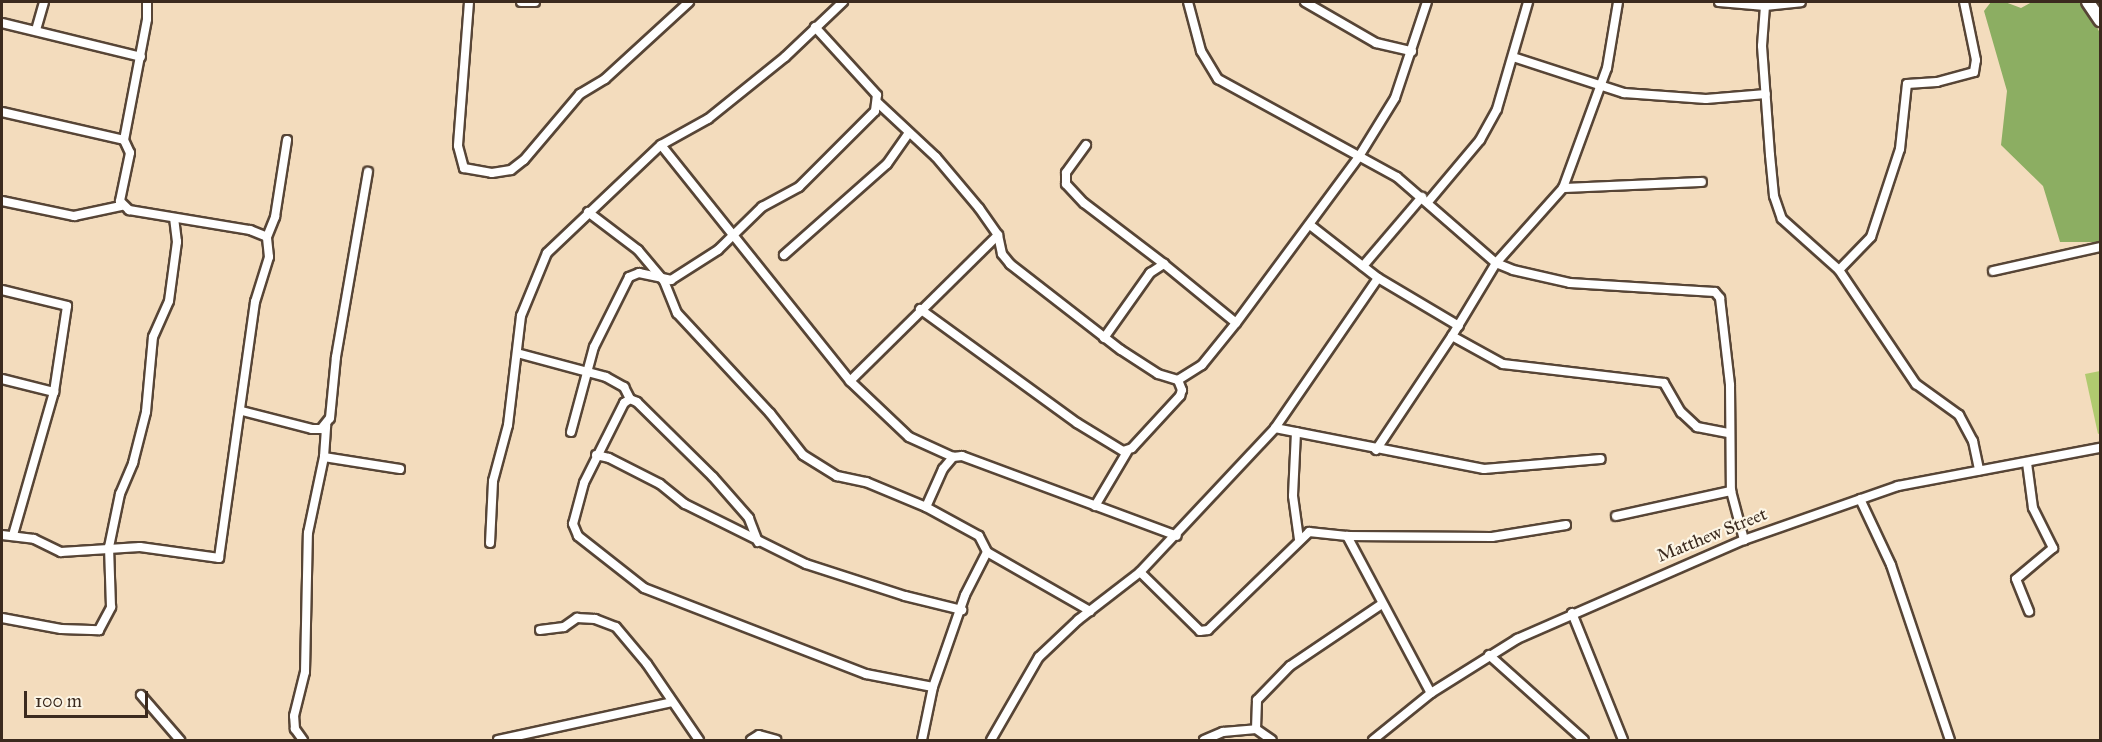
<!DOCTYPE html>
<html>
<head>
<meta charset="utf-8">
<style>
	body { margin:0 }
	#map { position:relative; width:2102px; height:742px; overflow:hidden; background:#f3dcbd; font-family:"IM FELL Great Primer",serif }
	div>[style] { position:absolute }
	.green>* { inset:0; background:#b0ca6f }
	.forest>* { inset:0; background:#8cae62 }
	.roads { filter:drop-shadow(2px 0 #574536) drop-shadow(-2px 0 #574536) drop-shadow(0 2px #574536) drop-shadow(0 -2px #574536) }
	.street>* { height:8px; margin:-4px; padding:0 4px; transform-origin:4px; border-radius:4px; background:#fff }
	.secondary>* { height:12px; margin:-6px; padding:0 6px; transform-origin:6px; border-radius:6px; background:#fff }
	span { translate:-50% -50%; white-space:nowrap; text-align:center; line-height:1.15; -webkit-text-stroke:4.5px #fcf5e5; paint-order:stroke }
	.street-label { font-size:18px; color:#3b2a1e }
	.frame { position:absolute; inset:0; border:3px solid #3b2a1e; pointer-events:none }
	.scale { position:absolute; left:24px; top:691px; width:124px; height:27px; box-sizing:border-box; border:3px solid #3b2a1e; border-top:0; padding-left:8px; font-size:18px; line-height:21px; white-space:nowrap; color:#3b2a1e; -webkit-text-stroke:4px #fcf5e5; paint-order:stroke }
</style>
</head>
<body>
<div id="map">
	<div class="green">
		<i style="clip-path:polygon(2100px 371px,2100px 433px,2098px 434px,2085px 374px)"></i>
	</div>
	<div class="forest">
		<i style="clip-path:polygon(1991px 2px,2005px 2px,2021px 8px,2032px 2px,2083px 2px,2100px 33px,2100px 242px,2060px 242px,2043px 186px,2001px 145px,2007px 91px,1984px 11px)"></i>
	</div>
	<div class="roads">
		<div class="street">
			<i style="left:469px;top:2px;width:144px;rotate:94.4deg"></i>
			<i style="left:458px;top:146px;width:23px;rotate:75deg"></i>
			<i style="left:464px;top:168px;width:28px;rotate:10deg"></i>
			<i style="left:492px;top:173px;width:19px;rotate:-9deg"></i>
			<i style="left:511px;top:170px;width:16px;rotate:-38deg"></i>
			<i style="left:524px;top:160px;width:87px;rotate:-49.7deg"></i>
			<i style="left:580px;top:94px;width:29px;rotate:-31deg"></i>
			<i style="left:605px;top:79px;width:114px;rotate:-42.5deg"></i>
			<i style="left:521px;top:2px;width:14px"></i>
			<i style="left:1188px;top:2px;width:51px;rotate:75.1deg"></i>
			<i style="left:1201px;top:51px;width:33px;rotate:59deg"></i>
			<i style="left:1218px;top:79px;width:204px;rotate:28.7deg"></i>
			<i style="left:1397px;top:177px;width:131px;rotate:41deg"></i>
			<i style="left:1496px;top:263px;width:18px;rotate:22deg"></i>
			<i style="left:1513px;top:270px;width:58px;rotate:12.8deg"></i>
			<i style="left:1570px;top:283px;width:145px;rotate:3.6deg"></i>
			<i style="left:1715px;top:292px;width:8px;rotate:50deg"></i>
			<i style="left:1720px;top:298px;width:88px;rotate:83.4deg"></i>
			<i style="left:1730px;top:385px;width:106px;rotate:89.5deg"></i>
			<i style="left:1731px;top:491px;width:51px;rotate:75.1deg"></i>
			<i style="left:1305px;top:2px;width:82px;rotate:30deg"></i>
			<i style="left:1376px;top:43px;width:37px;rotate:13deg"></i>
			<i style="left:1719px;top:2px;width:46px;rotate:5deg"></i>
			<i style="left:1765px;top:6px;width:36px;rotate:-6deg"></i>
			<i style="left:1765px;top:6px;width:40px;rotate:94.3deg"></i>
			<i style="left:1762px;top:46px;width:109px;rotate:85.8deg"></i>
			<i style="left:1770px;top:155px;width:41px;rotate:84.4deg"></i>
			<i style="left:1774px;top:196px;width:24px;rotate:71deg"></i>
			<i style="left:1782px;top:219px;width:76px;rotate:41.8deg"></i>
			<i style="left:1839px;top:270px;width:138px;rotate:56deg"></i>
			<i style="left:1916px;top:384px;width:53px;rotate:35.8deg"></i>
			<i style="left:1959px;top:415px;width:30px;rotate:62deg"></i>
			<i style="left:1973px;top:441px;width:30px;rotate:78deg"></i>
			<i style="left:2px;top:23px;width:143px;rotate:13.7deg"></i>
			<i style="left:36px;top:30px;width:29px;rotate:-74deg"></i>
			<i style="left:1513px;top:57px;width:117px;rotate:18deg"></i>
			<i style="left:1624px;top:93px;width:82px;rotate:4.2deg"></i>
			<i style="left:1706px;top:99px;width:60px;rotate:-4.8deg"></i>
			<i style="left:878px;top:103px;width:79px;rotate:43deg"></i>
			<i style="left:936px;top:157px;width:67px;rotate:49.9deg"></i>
			<i style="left:979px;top:208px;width:33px;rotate:55deg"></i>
			<i style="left:998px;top:235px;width:19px;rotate:78deg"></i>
			<i style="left:1002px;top:254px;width:13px;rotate:51deg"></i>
			<i style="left:1010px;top:264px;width:140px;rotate:37.8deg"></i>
			<i style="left:1121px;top:350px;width:44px;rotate:33deg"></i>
			<i style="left:1158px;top:374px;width:21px;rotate:17deg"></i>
			<i style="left:1178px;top:380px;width:28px;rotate:-32deg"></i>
			<i style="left:1202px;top:365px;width:54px;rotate:-51deg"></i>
			<i style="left:1236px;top:323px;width:205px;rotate:-53.5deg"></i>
			<i style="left:1358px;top:158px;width:70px;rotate:-58.3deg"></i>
			<i style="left:1395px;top:98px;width:101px;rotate:-71.6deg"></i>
			<i style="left:2px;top:112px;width:125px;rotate:12.9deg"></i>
			<i style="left:124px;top:140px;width:14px;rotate:65deg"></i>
			<i style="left:130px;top:153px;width:49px;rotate:101.8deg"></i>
			<i style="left:120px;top:201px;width:13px;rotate:45deg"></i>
			<i style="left:129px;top:210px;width:123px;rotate:9.4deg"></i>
			<i style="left:250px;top:230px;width:18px;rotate:22deg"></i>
			<i style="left:124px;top:140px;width:123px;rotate:-79.2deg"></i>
			<i style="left:147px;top:19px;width:17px;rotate:-90deg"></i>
			<i style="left:661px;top:145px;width:302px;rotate:51.3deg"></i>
			<i style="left:850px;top:381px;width:81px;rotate:43.5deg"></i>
			<i style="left:909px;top:437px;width:48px;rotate:24.4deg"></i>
			<i style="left:1086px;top:145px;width:34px;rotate:126deg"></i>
			<i style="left:1066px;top:173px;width:11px;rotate:90deg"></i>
			<i style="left:1066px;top:184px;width:26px;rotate:47deg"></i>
			<i style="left:1084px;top:203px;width:101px;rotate:37.3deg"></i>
			<i style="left:1563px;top:188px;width:139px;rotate:-2.5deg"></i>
			<i style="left:2px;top:201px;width:74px;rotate:11.8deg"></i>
			<i style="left:74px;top:216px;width:48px;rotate:-12deg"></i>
			<i style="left:1428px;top:202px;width:81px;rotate:-50deg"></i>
			<i style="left:1480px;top:140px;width:35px;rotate:-61deg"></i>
			<i style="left:1497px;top:109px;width:111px;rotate:-73.8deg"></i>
			<i style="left:588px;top:212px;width:63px;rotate:37.2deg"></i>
			<i style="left:638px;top:250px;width:40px;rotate:50deg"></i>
			<i style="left:664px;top:281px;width:35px;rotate:68deg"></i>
			<i style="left:677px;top:313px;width:137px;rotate:47.1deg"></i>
			<i style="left:770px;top:413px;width:53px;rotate:51.8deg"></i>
			<i style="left:803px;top:455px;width:40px;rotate:32deg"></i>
			<i style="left:837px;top:476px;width:30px;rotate:12deg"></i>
			<i style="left:866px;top:482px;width:65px;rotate:22.6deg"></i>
			<i style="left:926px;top:507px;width:60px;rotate:28.7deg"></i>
			<i style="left:979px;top:536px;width:18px;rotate:63deg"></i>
			<i style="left:987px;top:552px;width:119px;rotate:29.8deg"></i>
			<i style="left:1310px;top:225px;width:86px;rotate:37.9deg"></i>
			<i style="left:1378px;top:278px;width:94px;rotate:30.7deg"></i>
			<i style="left:784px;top:255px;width:137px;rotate:-41.5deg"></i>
			<i style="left:887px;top:164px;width:37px;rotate:-55deg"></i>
			<i style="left:1363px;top:266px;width:91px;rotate:-49.5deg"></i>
			<i style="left:1839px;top:270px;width:46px;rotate:-45.9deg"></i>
			<i style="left:1871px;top:237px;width:93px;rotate:-71.8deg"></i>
			<i style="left:1900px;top:149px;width:65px;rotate:-83.9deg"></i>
			<i style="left:1907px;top:84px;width:30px;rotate:-4deg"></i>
			<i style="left:1937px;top:82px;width:38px;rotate:-15deg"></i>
			<i style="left:1974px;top:72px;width:12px;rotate:-81deg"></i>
			<i style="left:1976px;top:60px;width:59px;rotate:-101.7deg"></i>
			<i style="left:1993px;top:271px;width:110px;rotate:-12.6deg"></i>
			<i style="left:2px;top:290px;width:67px;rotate:13.8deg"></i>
			<i style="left:67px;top:306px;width:87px;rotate:98.6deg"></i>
			<i style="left:920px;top:309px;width:194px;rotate:36deg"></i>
			<i style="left:1077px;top:423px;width:54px;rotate:31.3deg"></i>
			<i style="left:1123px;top:451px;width:9px;rotate:-18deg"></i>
			<i style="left:1132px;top:448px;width:71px;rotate:-47.3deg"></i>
			<i style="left:1180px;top:396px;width:6px;rotate:-72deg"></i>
			<i style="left:1182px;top:390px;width:11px;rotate:-112deg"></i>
			<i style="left:1452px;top:336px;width:58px;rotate:28.8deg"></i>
			<i style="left:1503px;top:364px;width:162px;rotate:6.7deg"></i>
			<i style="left:1664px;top:383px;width:34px;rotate:60deg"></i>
			<i style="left:1681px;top:412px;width:22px;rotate:43deg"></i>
			<i style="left:1697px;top:427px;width:33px;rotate:11deg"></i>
			<i style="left:1104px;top:338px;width:80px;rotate:-54.7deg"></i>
			<i style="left:1150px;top:273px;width:17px;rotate:-33deg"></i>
			<i style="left:1164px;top:264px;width:93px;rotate:39.3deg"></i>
			<i style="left:517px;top:353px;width:92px;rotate:15.1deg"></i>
			<i style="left:606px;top:377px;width:21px;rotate:29deg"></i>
			<i style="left:624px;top:387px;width:13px;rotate:63deg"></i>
			<i style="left:2px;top:379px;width:54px;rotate:14deg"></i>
			<i style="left:54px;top:392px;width:149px;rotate:106deg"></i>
			<i style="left:850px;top:381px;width:208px;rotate:-44.6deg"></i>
			<i style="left:242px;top:411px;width:72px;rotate:14.4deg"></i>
			<i style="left:312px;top:429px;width:9px"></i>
			<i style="left:321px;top:429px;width:14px;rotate:-51deg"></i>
			<i style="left:330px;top:418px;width:61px;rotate:-84.4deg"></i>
			<i style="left:336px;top:357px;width:188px;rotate:-80.2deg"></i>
			<i style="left:1275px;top:428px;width:182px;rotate:-55.5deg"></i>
			<i style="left:571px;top:432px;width:88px;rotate:-74.9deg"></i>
			<i style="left:594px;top:347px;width:78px;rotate:-63.4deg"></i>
			<i style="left:629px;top:277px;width:11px;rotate:-22deg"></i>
			<i style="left:639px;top:273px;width:33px;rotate:12deg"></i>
			<i style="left:671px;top:280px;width:56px;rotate:-32.6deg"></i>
			<i style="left:718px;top:250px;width:62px;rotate:-44.3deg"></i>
			<i style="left:762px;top:207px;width:42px;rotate:-28.4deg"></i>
			<i style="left:799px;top:187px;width:107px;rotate:-45deg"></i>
			<i style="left:875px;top:111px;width:16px;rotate:-83deg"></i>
			<i style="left:877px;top:95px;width:92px;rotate:-132.4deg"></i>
			<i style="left:1296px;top:432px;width:64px;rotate:92.7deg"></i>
			<i style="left:1293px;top:496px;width:43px;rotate:82.1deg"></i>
			<i style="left:1376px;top:450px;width:137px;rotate:-56.3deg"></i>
			<i style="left:1452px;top:336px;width:85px;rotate:-58.9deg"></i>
			<i style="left:1496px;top:263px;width:101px;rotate:-48.2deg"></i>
			<i style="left:1563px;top:188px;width:128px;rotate:-69.9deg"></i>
			<i style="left:1607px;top:68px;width:67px;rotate:-80.5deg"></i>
			<i style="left:596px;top:455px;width:13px;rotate:13deg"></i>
			<i style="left:609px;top:458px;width:57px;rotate:27deg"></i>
			<i style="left:660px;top:484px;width:32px;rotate:39deg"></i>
			<i style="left:685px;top:504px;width:135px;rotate:26.4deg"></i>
			<i style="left:806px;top:564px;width:104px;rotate:17.9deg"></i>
			<i style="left:905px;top:596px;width:59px;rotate:13.8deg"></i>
			<i style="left:324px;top:457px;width:77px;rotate:9deg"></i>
			<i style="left:2027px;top:463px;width:45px;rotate:82.4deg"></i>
			<i style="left:2033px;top:508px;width:45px;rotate:63.4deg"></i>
			<i style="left:2053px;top:548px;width:48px;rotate:140deg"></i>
			<i style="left:2016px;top:579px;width:35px;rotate:68deg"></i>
			<i style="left:1860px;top:499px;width:73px;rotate:64.8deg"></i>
			<i style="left:1891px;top:565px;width:185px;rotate:71.4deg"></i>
			<i style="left:1095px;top:506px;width:63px;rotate:-59.3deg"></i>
			<i style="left:926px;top:507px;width:42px;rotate:-65.9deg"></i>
			<i style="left:943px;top:469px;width:16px;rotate:-50deg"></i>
			<i style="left:953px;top:457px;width:9px;rotate:-6deg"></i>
			<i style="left:962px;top:456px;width:229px;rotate:20.4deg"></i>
			<i style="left:1616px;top:516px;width:118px;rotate:-12.3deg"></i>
			<i style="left:2px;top:535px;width:32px;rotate:7deg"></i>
			<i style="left:34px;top:539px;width:30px;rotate:26deg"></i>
			<i style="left:61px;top:552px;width:79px;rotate:-3.6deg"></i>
			<i style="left:140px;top:547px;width:80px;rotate:7.9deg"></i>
			<i style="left:219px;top:558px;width:259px;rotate:-82deg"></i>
			<i style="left:255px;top:302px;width:47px;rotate:-72.7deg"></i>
			<i style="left:269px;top:257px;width:20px;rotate:-96deg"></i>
			<i style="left:267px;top:237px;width:22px;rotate:-68deg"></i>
			<i style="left:275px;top:217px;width:78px;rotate:-81.1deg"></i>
			<i style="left:1347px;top:536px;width:145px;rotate:0.4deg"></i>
			<i style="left:1492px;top:537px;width:75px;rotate:-9.2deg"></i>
			<i style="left:758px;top:542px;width:26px;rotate:-111deg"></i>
			<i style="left:749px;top:518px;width:55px;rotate:-131.3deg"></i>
			<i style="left:713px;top:477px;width:107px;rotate:-135.4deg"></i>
			<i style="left:637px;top:402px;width:8px;rotate:-157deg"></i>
			<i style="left:630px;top:399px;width:7px;rotate:146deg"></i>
			<i style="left:624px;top:403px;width:89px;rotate:116.6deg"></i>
			<i style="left:584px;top:483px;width:42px;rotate:105deg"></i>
			<i style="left:573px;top:524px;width:13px;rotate:67deg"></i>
			<i style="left:578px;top:536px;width:84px;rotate:38.2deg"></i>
			<i style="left:644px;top:588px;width:238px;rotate:21.2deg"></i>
			<i style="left:866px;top:674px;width:68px;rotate:11deg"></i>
			<i style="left:490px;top:543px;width:62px;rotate:-87.2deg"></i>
			<i style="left:493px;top:481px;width:58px;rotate:-75deg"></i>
			<i style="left:508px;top:425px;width:110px;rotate:-83.2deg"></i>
			<i style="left:521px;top:316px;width:68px;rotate:-67.6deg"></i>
			<i style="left:547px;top:253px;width:157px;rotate:-43.5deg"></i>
			<i style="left:661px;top:145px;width:54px;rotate:-29deg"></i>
			<i style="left:708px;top:119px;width:99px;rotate:-38.8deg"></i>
			<i style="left:785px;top:57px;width:80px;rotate:-43.5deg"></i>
			<i style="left:1140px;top:572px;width:84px;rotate:44.5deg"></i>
			<i style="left:1200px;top:631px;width:8px;rotate:-7deg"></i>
			<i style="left:1208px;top:630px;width:141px;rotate:-44.1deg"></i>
			<i style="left:1309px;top:532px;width:38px;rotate:6deg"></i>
			<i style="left:1347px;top:536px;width:178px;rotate:61.9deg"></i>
			<i style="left:1572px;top:613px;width:137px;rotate:68.1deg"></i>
			<i style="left:2px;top:618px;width:60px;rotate:10.6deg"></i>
			<i style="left:61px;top:629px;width:38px;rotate:2deg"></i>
			<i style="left:99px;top:630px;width:26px;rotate:-62deg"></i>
			<i style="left:111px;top:607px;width:60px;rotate:-91.9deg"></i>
			<i style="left:109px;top:547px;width:54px;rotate:-78.3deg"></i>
			<i style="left:120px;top:494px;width:34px;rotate:-67deg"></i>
			<i style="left:133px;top:463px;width:53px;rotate:-75.7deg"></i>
			<i style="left:146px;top:412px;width:75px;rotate:-84.7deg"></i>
			<i style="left:153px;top:337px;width:39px;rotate:-66deg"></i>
			<i style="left:169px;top:301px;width:60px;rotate:-82.3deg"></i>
			<i style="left:177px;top:242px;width:23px;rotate:-97deg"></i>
			<i style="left:540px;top:630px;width:24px;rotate:-7deg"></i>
			<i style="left:564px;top:627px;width:16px;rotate:-35deg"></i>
			<i style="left:577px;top:618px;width:18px;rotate:3deg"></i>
			<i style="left:595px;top:619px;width:22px;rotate:21deg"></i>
			<i style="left:616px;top:627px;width:48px;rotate:50deg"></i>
			<i style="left:647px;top:664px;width:92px;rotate:55.6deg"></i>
			<i style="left:1489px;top:655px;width:127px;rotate:41.8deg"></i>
			<i style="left:141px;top:695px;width:60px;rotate:49.1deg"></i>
			<i style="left:1256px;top:729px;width:29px;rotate:-88deg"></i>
			<i style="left:1257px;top:700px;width:47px;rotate:-45.9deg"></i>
			<i style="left:1290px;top:666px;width:111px;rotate:-34deg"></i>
			<i style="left:303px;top:740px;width:14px;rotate:-126deg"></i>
			<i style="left:295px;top:729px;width:13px;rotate:-94deg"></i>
			<i style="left:294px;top:716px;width:45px;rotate:-76deg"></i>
			<i style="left:305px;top:672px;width:139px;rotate:-88.8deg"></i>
			<i style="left:308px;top:533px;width:78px;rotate:-78.1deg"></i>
			<i style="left:324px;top:457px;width:32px;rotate:-86deg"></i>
			<i style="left:498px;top:740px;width:178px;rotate:-12.3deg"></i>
			<i style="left:751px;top:740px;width:9px;rotate:-32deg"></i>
			<i style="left:759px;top:735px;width:18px;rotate:16deg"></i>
			<i style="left:922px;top:740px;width:54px;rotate:-78.3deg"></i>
			<i style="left:933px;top:687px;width:97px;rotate:-70.8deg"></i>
			<i style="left:965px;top:595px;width:48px;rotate:-62.9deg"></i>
			<i style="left:991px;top:740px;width:96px;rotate:-60deg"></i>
			<i style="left:1039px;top:657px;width:54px;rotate:-43.5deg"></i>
			<i style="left:1078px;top:620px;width:78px;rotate:-37.7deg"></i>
			<i style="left:1140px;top:572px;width:197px;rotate:-46.8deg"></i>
			<i style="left:1275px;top:428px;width:213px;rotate:11.1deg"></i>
			<i style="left:1484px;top:469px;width:117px;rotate:-4.9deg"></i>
			<i style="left:1204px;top:740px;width:21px;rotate:-23deg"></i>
			<i style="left:1223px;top:732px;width:33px;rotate:-5deg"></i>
			<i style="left:1256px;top:729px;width:19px;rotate:35deg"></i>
			<i style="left:1373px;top:740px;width:75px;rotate:-39deg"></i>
			<i style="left:1431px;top:693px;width:102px;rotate:-32.1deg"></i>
			<i style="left:1517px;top:639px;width:248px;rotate:-23.6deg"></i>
			<i style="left:1744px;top:540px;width:163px;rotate:-19.3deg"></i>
			<i style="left:1898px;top:486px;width:206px;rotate:-10.7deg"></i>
		</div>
		<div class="secondary">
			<i style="left:2088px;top:2px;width:22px;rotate:56deg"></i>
		</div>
	</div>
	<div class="street-label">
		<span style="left:1712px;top:535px;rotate:-22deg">Matthew Street</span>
	</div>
	<div class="frame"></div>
	<div class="scale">100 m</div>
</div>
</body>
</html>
